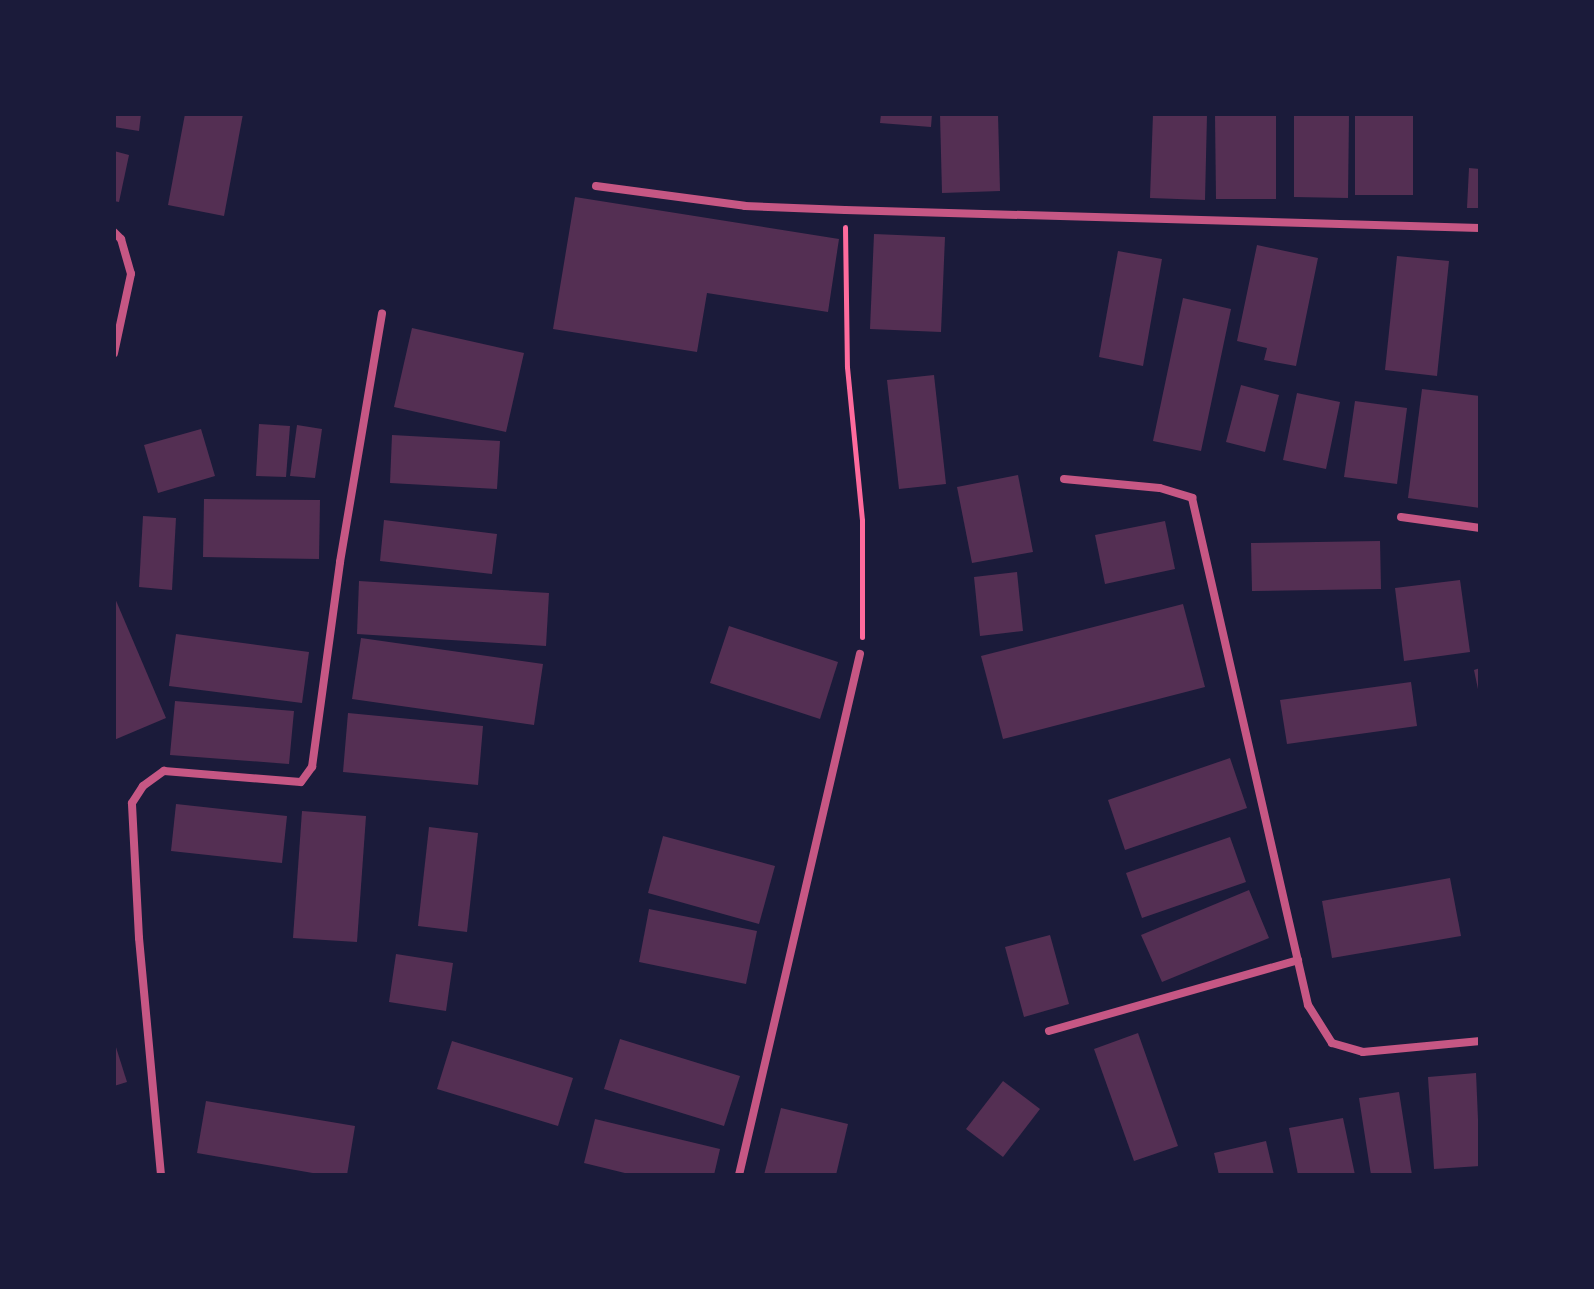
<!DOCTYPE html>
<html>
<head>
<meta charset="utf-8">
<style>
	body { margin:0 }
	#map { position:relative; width:1594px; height:1289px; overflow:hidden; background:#1b1b3a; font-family:Figtree,sans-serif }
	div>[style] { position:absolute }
	.building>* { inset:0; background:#542f53 }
	.path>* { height:5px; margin:-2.5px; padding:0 2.5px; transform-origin:2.5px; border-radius:2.5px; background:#ff6b9d }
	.minor>* { height:8px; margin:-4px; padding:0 4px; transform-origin:4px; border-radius:4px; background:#c65784 }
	span { translate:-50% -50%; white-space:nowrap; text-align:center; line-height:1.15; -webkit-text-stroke:8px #1b1b3a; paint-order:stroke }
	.frame { position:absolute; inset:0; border:116px solid #1b1b3a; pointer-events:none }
</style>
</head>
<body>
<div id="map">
	<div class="building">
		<i style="clip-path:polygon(114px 114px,141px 114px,139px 131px,114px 127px)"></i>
		<i style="clip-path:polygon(185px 114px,243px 114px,224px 216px,168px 205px)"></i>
		<i style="clip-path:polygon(881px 114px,932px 114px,931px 127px,880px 123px)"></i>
		<i style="clip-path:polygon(940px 114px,998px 114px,1000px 191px,942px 193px)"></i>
		<i style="clip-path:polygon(1153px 114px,1207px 114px,1205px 200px,1150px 198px)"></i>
		<i style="clip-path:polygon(1215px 114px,1276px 114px,1276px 199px,1216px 199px)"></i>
		<i style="clip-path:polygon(1294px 114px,1349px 114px,1348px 198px,1294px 197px)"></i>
		<i style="clip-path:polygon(1355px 114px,1413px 114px,1413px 195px,1355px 195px)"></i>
		<i style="clip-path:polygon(114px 151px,129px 155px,119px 202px,114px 201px)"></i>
		<i style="clip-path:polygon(1469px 168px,1480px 169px,1480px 208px,1467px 208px)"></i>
		<i style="clip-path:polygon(575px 197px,839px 239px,828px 312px,707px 293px,697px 352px,553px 329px)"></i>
		<i style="clip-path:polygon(874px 234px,945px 237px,941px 332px,870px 329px)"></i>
		<i style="clip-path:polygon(1257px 245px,1318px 258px,1296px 366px,1264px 360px,1267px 348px,1237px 341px)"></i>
		<i style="clip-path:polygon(1118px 251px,1162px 259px,1143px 366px,1099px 357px)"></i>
		<i style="clip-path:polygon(1397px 256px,1449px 261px,1437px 376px,1385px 370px)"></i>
		<i style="clip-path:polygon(1183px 298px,1231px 309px,1201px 451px,1153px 441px)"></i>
		<i style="clip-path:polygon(412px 328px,524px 353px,506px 432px,394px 407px)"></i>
		<i style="clip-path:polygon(934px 375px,946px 484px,899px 489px,887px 380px)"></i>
		<i style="clip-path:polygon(1241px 385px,1279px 395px,1265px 452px,1226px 442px)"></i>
		<i style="clip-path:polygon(1422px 389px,1480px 396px,1480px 508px,1408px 498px)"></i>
		<i style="clip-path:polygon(1297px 393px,1340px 402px,1326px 469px,1283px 460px)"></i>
		<i style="clip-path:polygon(1355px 401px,1407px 408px,1397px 484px,1344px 477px)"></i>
		<i style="clip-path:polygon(259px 424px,290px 426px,286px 477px,256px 476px)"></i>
		<i style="clip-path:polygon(297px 425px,322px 429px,315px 478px,290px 476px)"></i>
		<i style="clip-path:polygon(201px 429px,215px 476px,158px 493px,144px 445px)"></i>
		<i style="clip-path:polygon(392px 435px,500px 441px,497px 489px,390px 483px)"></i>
		<i style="clip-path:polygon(1018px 475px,1033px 552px,972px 563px,957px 487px)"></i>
		<i style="clip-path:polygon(204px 499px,320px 500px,319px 559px,203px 557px)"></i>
		<i style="clip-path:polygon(143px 516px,176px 518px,172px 590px,139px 587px)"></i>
		<i style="clip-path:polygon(384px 520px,497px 534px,492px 574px,380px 561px)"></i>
		<i style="clip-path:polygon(1165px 521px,1175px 569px,1105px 584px,1095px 535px)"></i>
		<i style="clip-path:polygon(1380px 541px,1381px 589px,1252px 591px,1251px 543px)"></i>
		<i style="clip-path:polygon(1017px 572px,1023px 631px,980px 636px,974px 577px)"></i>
		<i style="clip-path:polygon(1460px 580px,1470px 652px,1404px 661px,1395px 588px)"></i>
		<i style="clip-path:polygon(359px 581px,549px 593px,546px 646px,357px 634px)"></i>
		<i style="clip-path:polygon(114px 596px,166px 718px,114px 740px)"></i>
		<i style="clip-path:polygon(1183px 604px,1205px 687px,1003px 739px,981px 656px)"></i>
		<i style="clip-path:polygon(729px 626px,838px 662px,820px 719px,710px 683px)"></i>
		<i style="clip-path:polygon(176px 634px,309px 652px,302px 703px,169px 686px)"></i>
		<i style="clip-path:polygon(361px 638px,543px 664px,534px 725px,352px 699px)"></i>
		<i style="clip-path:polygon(1480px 668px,1480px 694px,1479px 694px,1474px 670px)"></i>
		<i style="clip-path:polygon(1411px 682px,1417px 726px,1287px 744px,1280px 700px)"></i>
		<i style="clip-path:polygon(175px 701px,294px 711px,289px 764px,170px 755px)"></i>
		<i style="clip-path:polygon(348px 713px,483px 726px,478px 785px,343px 772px)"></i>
		<i style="clip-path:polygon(1230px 758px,1247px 808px,1125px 850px,1108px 800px)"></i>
		<i style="clip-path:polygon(176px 804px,287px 816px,282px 863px,171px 851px)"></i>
		<i style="clip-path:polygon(302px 811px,366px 816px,357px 942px,293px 938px)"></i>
		<i style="clip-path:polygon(429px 827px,478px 833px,467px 932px,418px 926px)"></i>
		<i style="clip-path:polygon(663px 836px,775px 866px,759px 924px,648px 893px)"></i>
		<i style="clip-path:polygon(1230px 837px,1246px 882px,1142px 918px,1126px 873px)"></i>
		<i style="clip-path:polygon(1450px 878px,1461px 936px,1332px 958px,1322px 901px)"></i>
		<i style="clip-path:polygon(1249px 890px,1269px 938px,1162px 982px,1141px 935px)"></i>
		<i style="clip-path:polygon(649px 909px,757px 931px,746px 984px,639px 962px)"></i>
		<i style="clip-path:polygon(1050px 935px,1069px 1004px,1024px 1017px,1005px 947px)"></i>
		<i style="clip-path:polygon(396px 954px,453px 963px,446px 1011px,389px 1002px)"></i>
		<i style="clip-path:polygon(1138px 1033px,1178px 1146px,1134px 1161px,1094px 1049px)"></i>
		<i style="clip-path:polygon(620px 1039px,740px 1076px,724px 1126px,604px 1089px)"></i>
		<i style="clip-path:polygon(114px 1041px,127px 1082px,114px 1086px)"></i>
		<i style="clip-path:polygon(452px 1041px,573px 1078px,558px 1126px,437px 1089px)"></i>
		<i style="clip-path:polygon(1476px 1073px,1480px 1166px,1434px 1169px,1428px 1077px)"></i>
		<i style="clip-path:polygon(1003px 1081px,1040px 1109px,1003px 1157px,966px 1129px)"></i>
		<i style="clip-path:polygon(1399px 1092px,1412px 1175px,1371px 1175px,1359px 1098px)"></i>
		<i style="clip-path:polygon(206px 1101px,355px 1126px,347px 1175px,324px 1175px,197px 1153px)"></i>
		<i style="clip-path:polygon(781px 1108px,848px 1124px,836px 1175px,764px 1175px)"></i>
		<i style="clip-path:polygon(1343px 1118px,1355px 1175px,1298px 1175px,1289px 1128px)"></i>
		<i style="clip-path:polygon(595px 1119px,720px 1149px,714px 1175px,633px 1175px,584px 1163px)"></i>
		<i style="clip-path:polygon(1266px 1141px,1274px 1175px,1219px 1175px,1214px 1153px)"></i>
	</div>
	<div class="path">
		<i style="left:845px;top:227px;width:140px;rotate:89.2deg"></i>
		<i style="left:847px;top:367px;width:154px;rotate:84.4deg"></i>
		<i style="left:862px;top:520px;width:117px;rotate:90deg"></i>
	</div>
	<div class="minor">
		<i style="left:596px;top:186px;width:150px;rotate:7.6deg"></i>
		<i style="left:745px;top:206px;width:100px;rotate:2.3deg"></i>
		<i style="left:845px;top:210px;width:635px;rotate:1.62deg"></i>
		<i style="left:114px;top:232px;width:10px;rotate:45deg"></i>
		<i style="left:121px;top:239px;width:36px;rotate:74deg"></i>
		<i style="left:131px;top:274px;width:81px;rotate:102.1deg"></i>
		<i style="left:1064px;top:479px;width:96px;rotate:5.4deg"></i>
		<i style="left:1160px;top:488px;width:34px;rotate:17deg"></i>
		<i style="left:1192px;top:498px;width:520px;rotate:77.11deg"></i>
		<i style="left:1308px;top:1005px;width:45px;rotate:57.7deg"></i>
		<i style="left:1332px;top:1043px;width:32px;rotate:16deg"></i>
		<i style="left:1363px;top:1052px;width:118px;rotate:-5.4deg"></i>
		<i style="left:1401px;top:517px;width:80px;rotate:7.9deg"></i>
		<i style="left:1049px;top:1031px;width:259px;rotate:-15.9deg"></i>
		<i style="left:161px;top:1175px;width:238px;rotate:-95.3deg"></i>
		<i style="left:139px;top:938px;width:135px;rotate:-93deg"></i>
		<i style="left:132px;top:803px;width:20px;rotate:-57deg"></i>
		<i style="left:143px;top:786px;width:26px;rotate:-36deg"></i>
		<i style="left:164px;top:771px;width:137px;rotate:4.6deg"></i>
		<i style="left:301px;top:782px;width:19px;rotate:-54deg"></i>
		<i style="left:312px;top:767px;width:207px;rotate:-82.2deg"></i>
		<i style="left:340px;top:562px;width:252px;rotate:-80.4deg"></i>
		<i style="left:739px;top:1175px;width:535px;rotate:-76.93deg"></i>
	</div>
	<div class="frame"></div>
</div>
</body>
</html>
